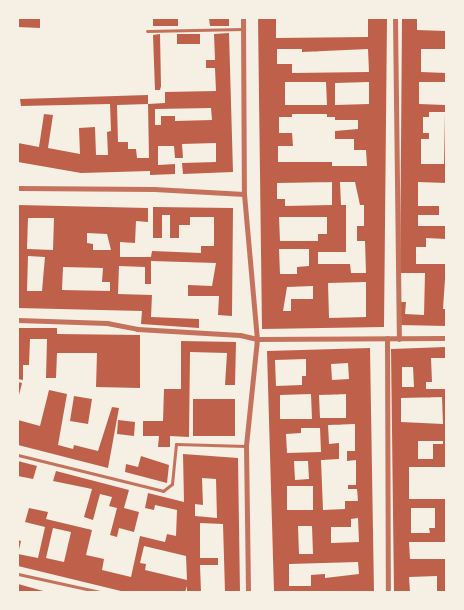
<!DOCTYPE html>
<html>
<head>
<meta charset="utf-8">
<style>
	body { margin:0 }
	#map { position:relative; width:464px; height:610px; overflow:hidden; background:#f6efe4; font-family:"Space Grotesk",sans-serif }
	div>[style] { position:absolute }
	.building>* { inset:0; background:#bf614a }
	.service>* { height:3px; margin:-1.5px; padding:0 1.5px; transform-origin:1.5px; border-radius:1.5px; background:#c5725c }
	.minor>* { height:5px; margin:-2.5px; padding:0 2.5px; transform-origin:2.5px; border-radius:2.5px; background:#c5725c }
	span { translate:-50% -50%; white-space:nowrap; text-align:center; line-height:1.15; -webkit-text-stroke:5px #f6efe4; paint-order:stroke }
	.frame { position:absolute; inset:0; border:19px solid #f6efe4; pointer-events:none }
</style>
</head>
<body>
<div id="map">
	<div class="building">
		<i style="clip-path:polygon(18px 18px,40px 18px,40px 28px,18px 27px)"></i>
		<i style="clip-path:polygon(153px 18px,178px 18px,178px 26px,153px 26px)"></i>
		<i style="clip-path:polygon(209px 18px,229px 18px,229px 26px,210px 26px)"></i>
		<i style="clip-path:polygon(evenodd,258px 18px,276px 18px,276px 38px,368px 37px,368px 18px,387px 18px,384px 327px,262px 329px,258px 18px,277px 49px,302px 49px,302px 52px,368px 49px,369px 72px,292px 73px,292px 64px,277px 64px,277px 49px,258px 18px,285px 82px,326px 82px,327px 105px,285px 105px,285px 82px,258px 18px,369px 82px,369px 104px,335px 105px,335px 83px,369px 82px,258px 18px,292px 114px,327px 114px,327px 117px,335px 117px,335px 120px,358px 120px,358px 129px,335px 131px,335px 139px,354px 139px,354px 150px,366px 150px,367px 166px,332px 166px,332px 162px,278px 162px,278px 146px,293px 146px,292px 133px,279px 133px,279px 117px,292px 117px,292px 114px,258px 18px,332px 182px,332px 205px,285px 206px,285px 199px,277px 199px,277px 183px,332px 182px,258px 18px,340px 182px,355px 182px,360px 205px,364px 205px,364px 226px,357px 226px,357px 241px,365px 241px,366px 273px,351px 273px,350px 264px,318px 264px,318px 252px,346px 252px,346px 205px,341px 205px,340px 182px,258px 18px,279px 217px,327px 217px,327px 234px,318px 234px,318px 241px,280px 241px,279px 217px,258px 18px,279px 249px,309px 249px,309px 266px,297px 267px,297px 274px,280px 274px,279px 249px,258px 18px,366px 282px,366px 317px,329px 318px,328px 283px,366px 282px,258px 18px,313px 286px,313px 299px,291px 299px,291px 311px,283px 311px,287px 287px,313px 286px)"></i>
		<i style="clip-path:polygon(evenodd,402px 18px,417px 18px,417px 30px,446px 31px,446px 49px,421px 49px,421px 72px,446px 73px,446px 82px,419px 82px,419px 104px,445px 105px,446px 96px,446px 183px,418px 182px,418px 206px,439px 206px,439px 215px,418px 215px,418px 226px,446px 226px,446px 239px,426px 238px,426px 247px,416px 247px,416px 264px,446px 264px,443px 309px,446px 309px,446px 326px,400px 325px,400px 302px,406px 302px,405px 314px,424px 315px,425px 273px,400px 273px,402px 18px,429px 112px,445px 112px,444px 164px,421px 164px,421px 139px,429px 139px,429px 133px,423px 133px,423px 117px,429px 117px,429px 112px)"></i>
		<i style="clip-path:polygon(evenodd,229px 33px,233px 172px,183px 174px,182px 163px,216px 162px,216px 143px,182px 144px,183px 158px,175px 158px,174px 146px,158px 146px,158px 165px,175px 164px,175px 174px,150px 175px,150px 171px,81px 173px,18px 162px,18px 143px,39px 147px,44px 114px,53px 115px,48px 148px,80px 154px,79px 128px,95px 127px,96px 155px,108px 155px,107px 132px,111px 131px,110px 104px,21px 106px,20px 99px,148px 95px,148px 104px,117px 105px,118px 142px,128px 142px,128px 149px,136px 149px,137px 158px,149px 158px,148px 104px,165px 103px,165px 92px,216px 91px,215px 68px,206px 68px,206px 60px,215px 60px,214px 34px,229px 33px,211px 108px,212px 120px,175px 121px,175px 116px,161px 116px,161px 125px,155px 125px,155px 109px,211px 108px)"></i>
		<i style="clip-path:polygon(160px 34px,161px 86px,160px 90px,155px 90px,153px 35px)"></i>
		<i style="clip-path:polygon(177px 34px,200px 34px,200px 44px,177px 44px)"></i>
		<i style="clip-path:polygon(evenodd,18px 205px,148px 208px,148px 222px,136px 221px,135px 243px,120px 242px,120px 257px,151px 257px,152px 251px,201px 253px,201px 246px,214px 246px,214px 217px,190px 217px,190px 225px,179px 225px,179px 238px,170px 238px,170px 215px,162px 215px,162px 238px,153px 238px,153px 207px,233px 208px,232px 316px,218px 315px,219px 296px,188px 296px,188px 285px,212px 286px,216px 263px,151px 261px,151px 284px,145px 284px,145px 267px,119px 266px,118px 294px,152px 295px,151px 317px,199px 319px,199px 328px,141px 324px,142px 311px,18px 308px,18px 205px,28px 218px,54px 218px,53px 250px,27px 249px,28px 218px,18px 205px,87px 233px,107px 234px,111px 250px,93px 250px,93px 244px,87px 243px,87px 233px,18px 205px,28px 256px,45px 257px,42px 291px,27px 291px,28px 256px,18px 205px,63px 267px,103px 268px,102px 282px,110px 282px,110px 291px,62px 290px,63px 267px)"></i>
		<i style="clip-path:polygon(18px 328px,57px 328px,57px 334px,140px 335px,140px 388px,96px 387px,97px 353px,57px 353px,56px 378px,46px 378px,47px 339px,30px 339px,29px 365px,23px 365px,23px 380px,18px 379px)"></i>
		<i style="clip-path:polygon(181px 341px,236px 342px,235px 385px,225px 385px,227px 353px,190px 352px,189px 437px,170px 436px,170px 447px,158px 447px,159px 436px,143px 436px,143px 421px,163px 421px,164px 389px,181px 389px)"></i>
		<i style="clip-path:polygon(evenodd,446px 347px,446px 358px,431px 358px,432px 382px,426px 382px,426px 389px,446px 389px,446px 467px,409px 467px,409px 499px,445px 499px,446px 473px,446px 542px,409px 542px,410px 559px,446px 559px,446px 592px,437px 592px,437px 576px,409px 577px,410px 592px,394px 592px,391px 349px,446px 347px,402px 367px,413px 367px,414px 387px,402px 387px,402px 367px,446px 347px,442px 397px,443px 424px,401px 422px,401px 398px,442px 397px,446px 347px,418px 441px,443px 441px,443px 444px,433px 444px,433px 459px,418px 459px,418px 441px,446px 347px,411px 508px,435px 508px,435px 528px,429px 528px,430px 533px,411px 533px,411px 508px)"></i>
		<i style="clip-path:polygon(evenodd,370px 348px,374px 592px,274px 592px,267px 351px,370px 348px,306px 359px,306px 376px,302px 376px,302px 385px,276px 386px,275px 360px,306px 359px,370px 348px,348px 363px,349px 379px,332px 380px,331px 364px,348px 363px,370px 348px,311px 394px,312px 419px,280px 419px,280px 395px,311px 394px,370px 348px,346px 394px,346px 418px,320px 418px,319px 395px,346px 394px,370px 348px,355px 424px,355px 451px,347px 451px,347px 461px,356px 460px,356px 485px,348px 485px,348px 489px,357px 489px,358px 501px,345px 501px,345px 509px,323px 510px,321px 460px,339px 459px,339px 443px,329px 444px,328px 425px,355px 424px,370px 348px,301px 428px,320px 428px,321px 452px,287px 453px,286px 434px,301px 433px,301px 428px,370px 348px,294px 461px,308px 461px,309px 479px,295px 480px,294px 461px,370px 348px,287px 486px,313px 486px,313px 510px,287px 510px,287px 486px,370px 348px,358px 518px,359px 542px,331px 543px,331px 527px,351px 527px,351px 519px,358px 518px,370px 348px,298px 526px,312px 526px,313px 554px,299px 554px,298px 526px,370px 348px,358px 562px,359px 574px,325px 578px,325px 574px,311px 575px,311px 586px,289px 586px,289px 564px,358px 562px)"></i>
		<i style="clip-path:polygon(18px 382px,22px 383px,18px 399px)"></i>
		<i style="clip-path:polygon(49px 390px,67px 394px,58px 445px,73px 449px,74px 445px,98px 451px,112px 407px,119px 408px,108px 468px,18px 445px,18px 420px,40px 426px)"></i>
		<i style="clip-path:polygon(74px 396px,92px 399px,88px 424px,70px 421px)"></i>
		<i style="clip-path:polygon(193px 399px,235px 399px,235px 436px,193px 436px)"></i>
		<i style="clip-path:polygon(118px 420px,135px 422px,134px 436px,117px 434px)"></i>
		<i style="clip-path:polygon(evenodd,183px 454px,238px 458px,240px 592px,225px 592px,223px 524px,200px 523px,200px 558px,218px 558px,218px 565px,200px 565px,201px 592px,187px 592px,187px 586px,185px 592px,125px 592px,18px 566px,18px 554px,38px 558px,45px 527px,25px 522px,29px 508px,48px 512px,46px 519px,92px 530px,86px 555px,104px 559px,102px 570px,131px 577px,140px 536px,165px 542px,167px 534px,176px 536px,177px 510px,155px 505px,154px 510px,145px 508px,148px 493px,184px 502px,183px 454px,202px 478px,216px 479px,217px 518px,195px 516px,195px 504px,203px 505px,202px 478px,183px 454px,53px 528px,71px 532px,64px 562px,46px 558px,53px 528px,183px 454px,144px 546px,186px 556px,187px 580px,145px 570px,146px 564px,140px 563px,144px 546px)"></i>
		<i style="clip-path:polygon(141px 456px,169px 465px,167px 483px,125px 472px,126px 464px,138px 467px)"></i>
		<i style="clip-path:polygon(18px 461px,37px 466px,33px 479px,18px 476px)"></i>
		<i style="clip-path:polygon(56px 471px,129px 490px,124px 508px,139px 512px,134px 532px,119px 528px,117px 537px,110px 535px,117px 508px,109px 506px,112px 497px,100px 494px,93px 520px,84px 517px,92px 489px,53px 481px)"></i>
		<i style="clip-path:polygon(18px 540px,21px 541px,18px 554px)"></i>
		<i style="clip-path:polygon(18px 584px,47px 592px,18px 592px)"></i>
	</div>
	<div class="service">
		<i style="left:147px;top:31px;width:96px;rotate:-1.2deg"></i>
		<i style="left:18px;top:455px;width:149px;rotate:13.9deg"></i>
		<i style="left:163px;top:491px;width:11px;rotate:-38deg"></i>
		<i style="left:172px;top:484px;width:40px;rotate:-84.3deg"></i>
		<i style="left:176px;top:444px;width:70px;rotate:1.6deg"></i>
		<i style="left:18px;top:574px;width:84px;rotate:12.4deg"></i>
	</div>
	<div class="minor">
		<i style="left:243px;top:18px;width:176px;rotate:89.7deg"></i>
		<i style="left:244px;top:194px;width:146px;rotate:84.9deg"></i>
		<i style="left:257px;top:339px;width:108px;rotate:95.9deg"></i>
		<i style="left:246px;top:446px;width:146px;rotate:89.2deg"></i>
		<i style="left:395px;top:18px;width:321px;rotate:89.3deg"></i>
		<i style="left:18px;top:188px;width:136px;rotate:0.4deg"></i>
		<i style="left:154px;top:189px;width:90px;rotate:3.2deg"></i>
		<i style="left:18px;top:320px;width:89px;rotate:1.9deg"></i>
		<i style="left:107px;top:323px;width:31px;rotate:11deg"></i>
		<i style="left:137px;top:329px;width:103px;rotate:3.3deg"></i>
		<i style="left:240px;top:335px;width:17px;rotate:13deg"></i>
		<i style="left:257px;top:339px;width:189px;rotate:-0.3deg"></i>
		<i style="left:387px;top:338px;width:254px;rotate:89.8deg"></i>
	</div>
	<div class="frame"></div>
</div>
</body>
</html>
